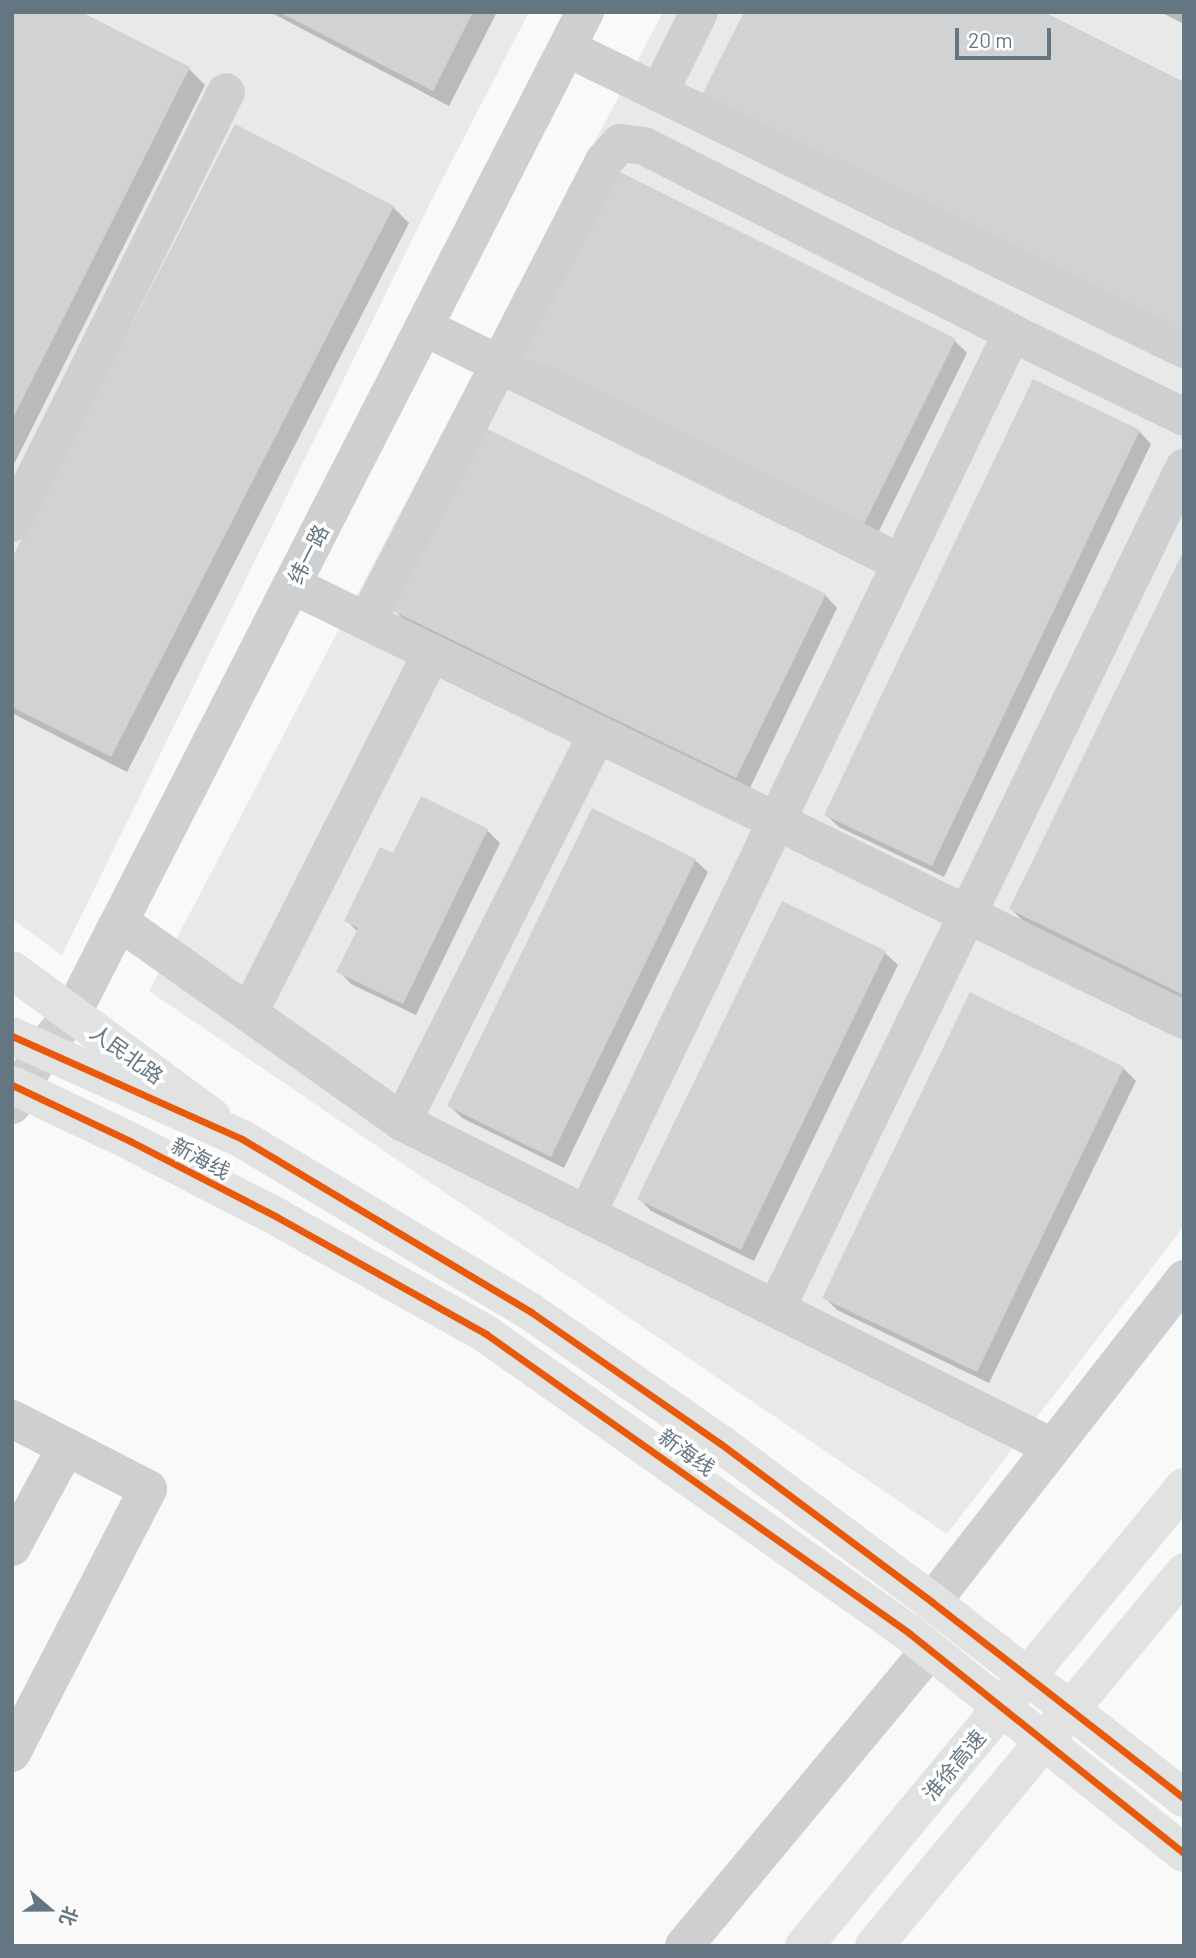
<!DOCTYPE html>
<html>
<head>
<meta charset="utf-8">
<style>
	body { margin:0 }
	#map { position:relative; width:1196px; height:1958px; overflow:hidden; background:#f9f9f9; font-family:Barlow,"Noto Sans SC",sans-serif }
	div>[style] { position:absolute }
	.built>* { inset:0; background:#e8e9e9 }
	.shadow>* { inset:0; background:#0003 }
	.building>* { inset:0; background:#d0d2d3 }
	.minor>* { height:38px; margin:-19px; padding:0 19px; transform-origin:19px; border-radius:19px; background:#cecfd0 }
	.major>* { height:38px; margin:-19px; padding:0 19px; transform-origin:19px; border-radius:19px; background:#e1e2e2 }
	.highway>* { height:38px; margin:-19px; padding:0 19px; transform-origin:19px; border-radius:19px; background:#e1e2e2 }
	.cycleway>* { height:7px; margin:-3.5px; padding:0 3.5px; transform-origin:3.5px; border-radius:3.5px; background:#e8590c }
	span { translate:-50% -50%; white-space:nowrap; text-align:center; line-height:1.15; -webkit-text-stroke:7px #fff; paint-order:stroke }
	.street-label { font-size:21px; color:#657683 }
	.frame { position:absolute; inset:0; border:14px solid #657683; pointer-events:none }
	.north { position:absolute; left:14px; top:1874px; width:70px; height:70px; -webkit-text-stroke:5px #fff; paint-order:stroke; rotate:110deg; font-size:19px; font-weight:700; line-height:28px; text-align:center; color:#657683 }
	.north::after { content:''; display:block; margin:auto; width:24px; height:32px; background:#657683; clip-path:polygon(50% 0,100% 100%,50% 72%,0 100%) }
	.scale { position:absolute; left:955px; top:28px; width:96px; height:32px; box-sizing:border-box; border:4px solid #657683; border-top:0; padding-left:9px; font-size:21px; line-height:24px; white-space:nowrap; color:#657683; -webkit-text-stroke:5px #fff; paint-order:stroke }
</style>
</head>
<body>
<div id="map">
	<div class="built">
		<i style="clip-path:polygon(12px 12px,529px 12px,430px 203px,62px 955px,12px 919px)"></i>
		<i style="clip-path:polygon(663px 12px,1184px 12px,1184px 1226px,947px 1534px,149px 991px)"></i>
	</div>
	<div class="shadow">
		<i style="clip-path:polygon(12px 12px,189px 69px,205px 85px,12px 468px)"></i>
		<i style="clip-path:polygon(270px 12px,497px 12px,449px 106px)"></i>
		<i style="clip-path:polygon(1160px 12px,1184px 12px,1184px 24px)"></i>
		<i style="clip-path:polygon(393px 207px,409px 223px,127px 772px,12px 713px,12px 562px)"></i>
		<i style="clip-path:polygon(954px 340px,967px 353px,877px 535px,537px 366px)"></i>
		<i style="clip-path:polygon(1139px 431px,1151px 444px,944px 877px,839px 827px,826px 815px)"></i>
		<i style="clip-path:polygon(1184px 554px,1184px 1000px,1023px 921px,1011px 909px)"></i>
		<i style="clip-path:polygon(825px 595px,837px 608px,749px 790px,406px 622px,393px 609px)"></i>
		<i style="clip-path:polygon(487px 830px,500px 843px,416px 1015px,351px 984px,339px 971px,358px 932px,346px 920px)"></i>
		<i style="clip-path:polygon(695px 860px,708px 872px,564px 1168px,462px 1118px,450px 1106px)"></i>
		<i style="clip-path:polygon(783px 903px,885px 953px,898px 965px,754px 1261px,651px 1211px,639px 1198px)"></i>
		<i style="clip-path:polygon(1123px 1068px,1136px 1081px,989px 1383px,837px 1310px,824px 1297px)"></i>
	</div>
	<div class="building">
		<i style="clip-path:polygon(12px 12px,81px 12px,190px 67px,12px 420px)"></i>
		<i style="clip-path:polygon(279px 12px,473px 12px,433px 91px)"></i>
		<i style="clip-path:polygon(744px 12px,1044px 12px,1184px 82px,1184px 333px,701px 97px)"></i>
		<i style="clip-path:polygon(235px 124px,394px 206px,111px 757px,12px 707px,12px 558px)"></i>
		<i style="clip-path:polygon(614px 169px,956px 339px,864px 524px,522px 354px)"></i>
		<i style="clip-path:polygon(1033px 379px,1140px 430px,932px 866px,824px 815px)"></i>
		<i style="clip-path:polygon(481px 426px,826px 594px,736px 778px,391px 610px)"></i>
		<i style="clip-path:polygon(1184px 550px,1184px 995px,1009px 909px)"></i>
		<i style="clip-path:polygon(421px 796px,488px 829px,403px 1004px,336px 972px,358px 928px,344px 921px,380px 847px,393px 853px)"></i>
		<i style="clip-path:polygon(592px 808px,696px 859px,551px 1157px,447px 1106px)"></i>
		<i style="clip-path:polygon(782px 901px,886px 951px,741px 1250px,637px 1199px)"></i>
		<i style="clip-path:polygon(970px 992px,1124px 1067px,977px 1372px,822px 1298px)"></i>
	</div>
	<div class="minor">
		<i style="left:567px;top:48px;width:687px;rotate:26.01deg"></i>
		<i style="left:659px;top:93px;width:90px;rotate:-63.7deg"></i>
		<i style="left:424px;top:327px;width:532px;rotate:26.32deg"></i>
		<i style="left:12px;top:523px;width:481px;rotate:-63.6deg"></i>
		<i style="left:292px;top:585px;width:992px;rotate:26deg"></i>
		<i style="left:367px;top:621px;width:517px;rotate:-62.74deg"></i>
		<i style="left:604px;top:161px;width:24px;rotate:-48deg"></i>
		<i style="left:620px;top:143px;width:24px;rotate:7deg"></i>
		<i style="left:644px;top:146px;width:413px;rotate:26.9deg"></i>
		<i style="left:120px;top:922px;width:346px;rotate:35.3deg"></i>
		<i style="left:402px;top:1122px;width:727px;rotate:26.57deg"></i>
		<i style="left:249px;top:1013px;width:404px;rotate:-63.1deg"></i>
		<i style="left:12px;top:1105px;width:65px;rotate:-60.7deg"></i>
		<i style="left:44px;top:1048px;width:44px;rotate:-50.5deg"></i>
		<i style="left:72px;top:1014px;width:1126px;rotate:-62.89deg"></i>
		<i style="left:402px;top:1122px;width:434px;rotate:-63.3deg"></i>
		<i style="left:587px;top:1214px;width:978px;rotate:-64.25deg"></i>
		<i style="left:1012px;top:333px;width:191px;rotate:26deg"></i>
		<i style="left:776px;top:1309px;width:935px;rotate:-64.12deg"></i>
		<i style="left:12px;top:1419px;width:153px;rotate:27.2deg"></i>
		<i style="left:148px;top:1489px;width:297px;rotate:117.3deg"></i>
		<i style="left:12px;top:1547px;width:114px;rotate:-61.6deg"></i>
		<i style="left:932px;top:1602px;width:410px;rotate:-52deg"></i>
		<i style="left:684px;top:1946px;width:385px;rotate:-50.3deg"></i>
	</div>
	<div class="major">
		<i style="left:12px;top:970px;width:248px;rotate:36.3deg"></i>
	</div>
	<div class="highway">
		<i style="left:12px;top:1036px;width:252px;rotate:24.1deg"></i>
		<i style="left:242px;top:1139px;width:337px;rotate:30.9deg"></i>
		<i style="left:531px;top:1312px;width:231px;rotate:34.8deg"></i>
		<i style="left:721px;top:1444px;width:264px;rotate:36.8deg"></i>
		<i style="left:932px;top:1602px;width:319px;rotate:37.9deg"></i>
		<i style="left:12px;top:1085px;width:131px;rotate:25.4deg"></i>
		<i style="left:130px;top:1141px;width:165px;rotate:27.3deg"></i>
		<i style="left:277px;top:1217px;width:240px;rotate:29.2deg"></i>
		<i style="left:486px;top:1334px;width:518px;rotate:35.25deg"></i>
		<i style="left:909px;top:1633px;width:352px;rotate:38.7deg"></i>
		<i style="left:804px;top:1946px;width:596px;rotate:-50.38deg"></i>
		<i style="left:874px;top:1946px;width:486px;rotate:-50.3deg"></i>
	</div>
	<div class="cycleway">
		<i style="left:12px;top:1036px;width:252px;rotate:24.1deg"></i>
		<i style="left:242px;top:1139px;width:337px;rotate:30.9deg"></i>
		<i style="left:531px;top:1312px;width:231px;rotate:34.8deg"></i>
		<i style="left:721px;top:1444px;width:264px;rotate:36.8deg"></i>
		<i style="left:932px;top:1602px;width:319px;rotate:37.9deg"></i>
		<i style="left:12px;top:1085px;width:131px;rotate:25.4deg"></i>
		<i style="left:130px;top:1141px;width:165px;rotate:27.3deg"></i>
		<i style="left:277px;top:1217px;width:240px;rotate:29.2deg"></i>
		<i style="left:486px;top:1334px;width:518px;rotate:35.25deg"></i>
		<i style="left:909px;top:1633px;width:352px;rotate:38.7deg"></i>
	</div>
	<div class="street-label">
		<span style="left:308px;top:554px;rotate:-63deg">纬一路</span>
		<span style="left:127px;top:1054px;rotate:36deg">人民北路</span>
		<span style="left:201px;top:1158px;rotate:28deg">新海线</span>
		<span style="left:687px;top:1452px;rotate:36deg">新海线</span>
		<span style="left:954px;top:1765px;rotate:-50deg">淮徐高速</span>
	</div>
	<div class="frame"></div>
	<div class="north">北</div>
	<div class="scale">20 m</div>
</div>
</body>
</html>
